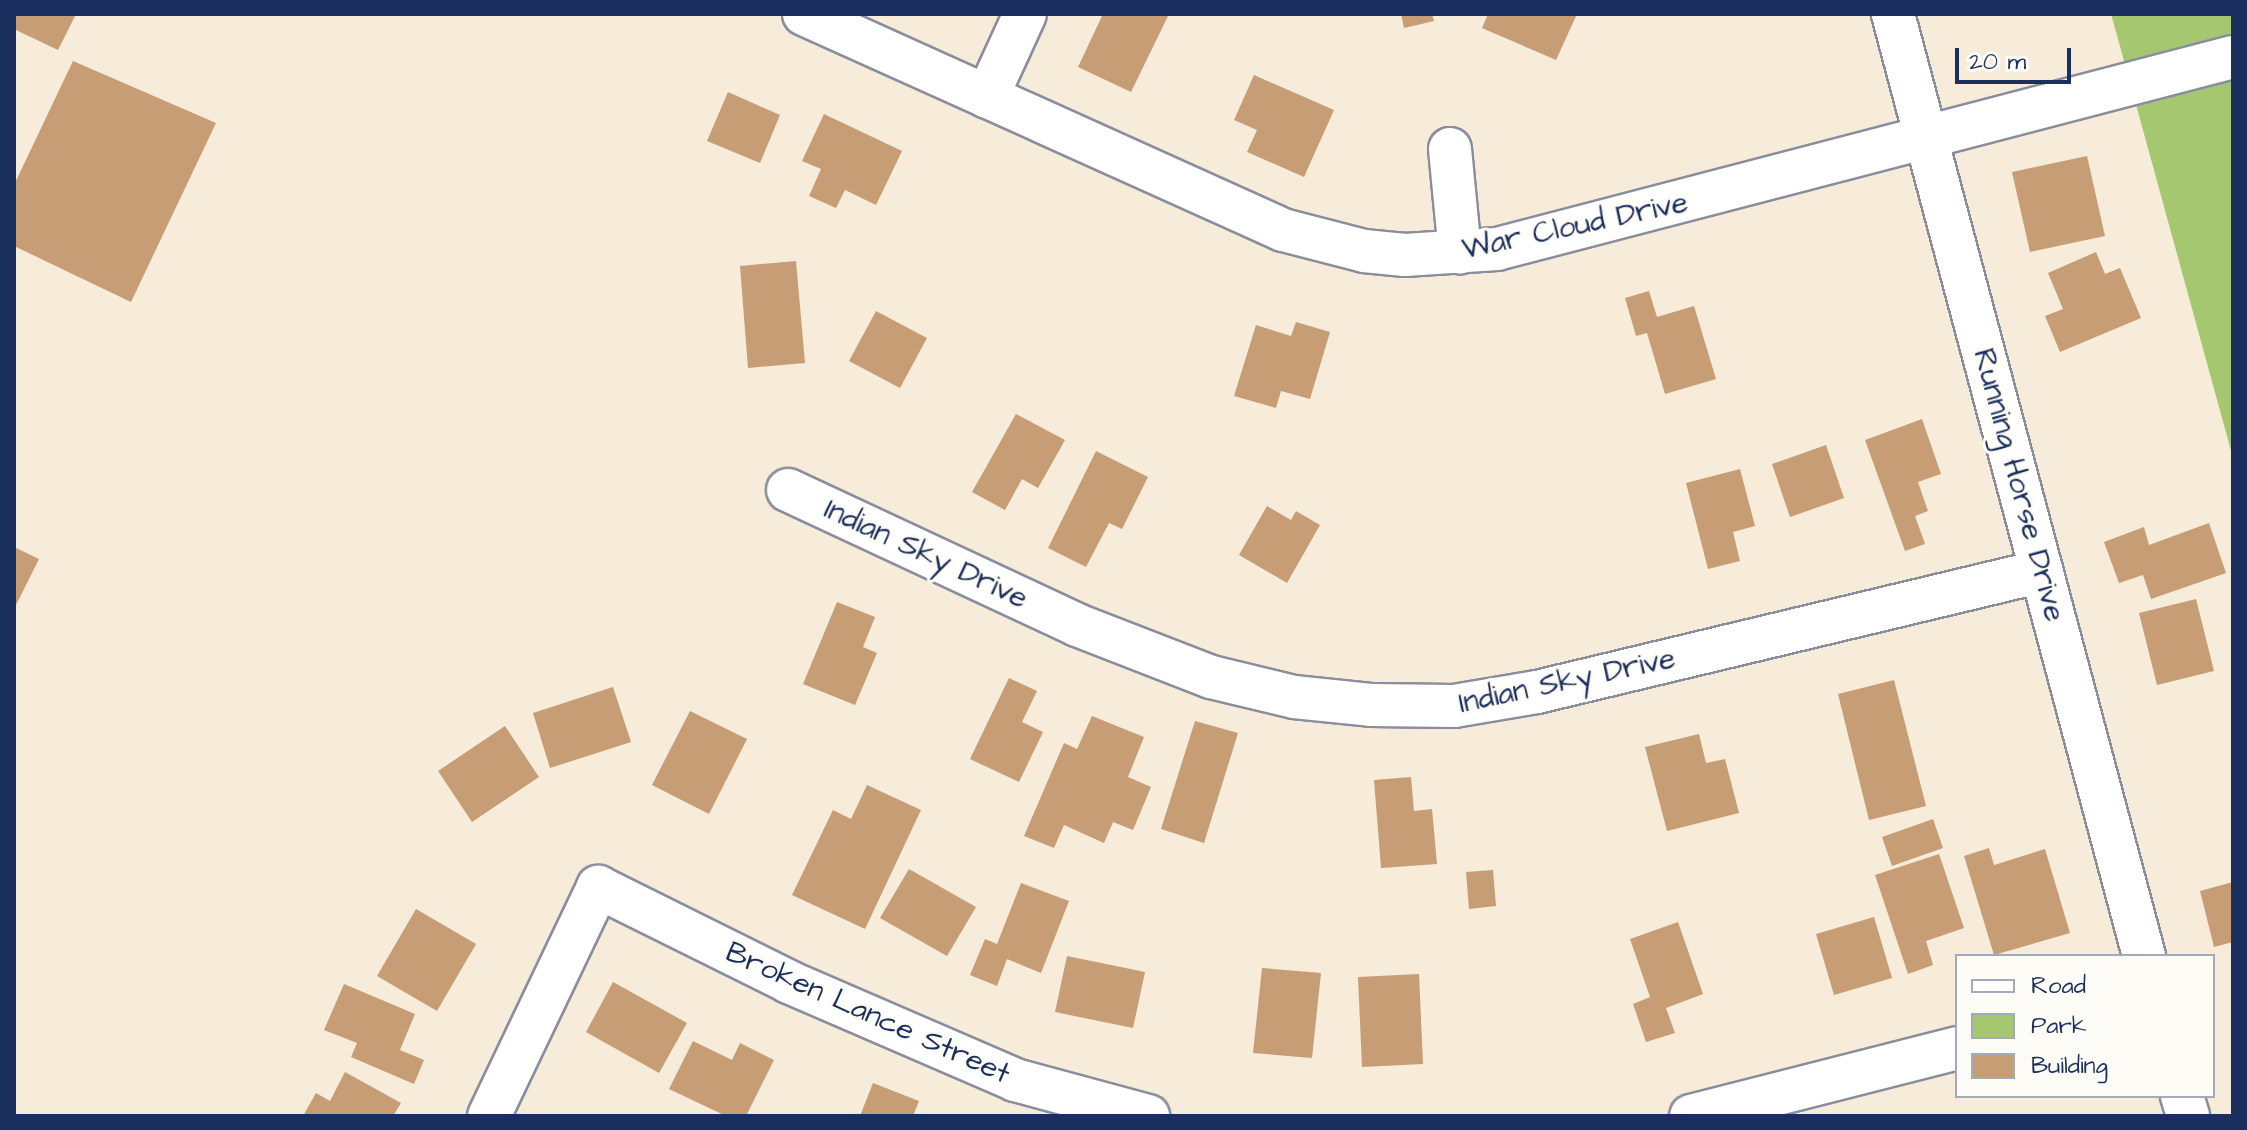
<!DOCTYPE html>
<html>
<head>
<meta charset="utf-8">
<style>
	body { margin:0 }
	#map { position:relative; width:2247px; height:1130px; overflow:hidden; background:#f7ebd9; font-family:"Architects Daughter",sans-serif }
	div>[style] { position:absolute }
	.green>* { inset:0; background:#a5c770 }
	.building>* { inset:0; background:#c69d75 }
	.roads { filter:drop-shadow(2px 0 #898d9c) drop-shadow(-2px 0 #898d9c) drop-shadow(0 2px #898d9c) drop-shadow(0 -2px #898d9c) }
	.minor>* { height:42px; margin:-21px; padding:0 21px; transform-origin:21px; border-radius:21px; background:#fff }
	span { translate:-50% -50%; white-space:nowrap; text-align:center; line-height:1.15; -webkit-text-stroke:6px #fdfcf7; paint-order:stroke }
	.street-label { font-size:30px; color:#1b2f5e }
	.frame { position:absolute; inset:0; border:16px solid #1b2f5e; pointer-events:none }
	.legend { position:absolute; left:1955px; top:954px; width:260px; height:144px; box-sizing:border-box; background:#fdfcf7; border:2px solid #a3aaba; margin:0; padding:10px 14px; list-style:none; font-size:24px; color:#1b2f5e }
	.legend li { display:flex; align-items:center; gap:16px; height:40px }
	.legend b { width:40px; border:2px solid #a3aaba }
	.scale { position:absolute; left:1955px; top:48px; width:116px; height:36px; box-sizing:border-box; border:4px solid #1b2f5e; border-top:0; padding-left:10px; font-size:24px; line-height:28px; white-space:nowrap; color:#1b2f5e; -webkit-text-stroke:6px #fdfcf7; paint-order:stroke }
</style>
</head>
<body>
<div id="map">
	<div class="green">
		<i style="clip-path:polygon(2111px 14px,2233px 14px,2233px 458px,2118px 39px)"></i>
	</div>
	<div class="building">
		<i style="clip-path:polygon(14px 14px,76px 14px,58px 50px,14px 29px)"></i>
		<i style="clip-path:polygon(1103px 14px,1169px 14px,1131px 92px,1078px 67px)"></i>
		<i style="clip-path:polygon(1401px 14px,1432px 14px,1434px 21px,1404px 28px)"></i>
		<i style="clip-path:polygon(1488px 14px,1577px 14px,1556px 60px,1482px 28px)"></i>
		<i style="clip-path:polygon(73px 61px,216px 123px,131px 302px,14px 246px,14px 185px)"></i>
		<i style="clip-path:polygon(1254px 75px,1334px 110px,1304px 177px,1247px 152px,1257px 130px,1234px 120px)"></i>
		<i style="clip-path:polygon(728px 92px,780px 115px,760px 163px,707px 141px)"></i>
		<i style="clip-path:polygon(824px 114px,902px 151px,876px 205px,845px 190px,836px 208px,809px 196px,821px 169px,802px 161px)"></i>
		<i style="clip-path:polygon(2087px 156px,2105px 236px,2030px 252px,2012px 172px)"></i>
		<i style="clip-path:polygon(2096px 252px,2105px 274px,2120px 268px,2141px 318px,2060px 352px,2045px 316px,2063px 309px,2048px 273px)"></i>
		<i style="clip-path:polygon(796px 261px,805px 363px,748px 368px,740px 266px)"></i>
		<i style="clip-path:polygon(1649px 291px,1657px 317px,1694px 306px,1716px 379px,1665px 394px,1647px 333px,1636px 336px,1625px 298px)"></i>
		<i style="clip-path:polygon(876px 311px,927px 338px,900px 388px,849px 361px)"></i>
		<i style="clip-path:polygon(1296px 322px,1330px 332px,1310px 399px,1281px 391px,1276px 408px,1234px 396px,1256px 325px,1291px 336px)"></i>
		<i style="clip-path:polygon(1016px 414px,1065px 440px,1038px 488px,1022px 479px,1005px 510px,972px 492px)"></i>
		<i style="clip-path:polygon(1922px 419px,1941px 474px,1918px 482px,1928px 511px,1915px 516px,1925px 544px,1905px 551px,1865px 440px)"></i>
		<i style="clip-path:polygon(1826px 445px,1844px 498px,1790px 517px,1772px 464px)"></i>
		<i style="clip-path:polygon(1096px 451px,1148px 477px,1122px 529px,1109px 523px,1086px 567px,1048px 548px)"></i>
		<i style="clip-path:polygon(1740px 469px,1755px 526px,1733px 532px,1740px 561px,1708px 569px,1686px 483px)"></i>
		<i style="clip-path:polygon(1267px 506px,1291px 520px,1296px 511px,1320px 525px,1287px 583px,1239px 555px)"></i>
		<i style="clip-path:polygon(2209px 523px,2226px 573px,2151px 599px,2143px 575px,2119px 583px,2104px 542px,2144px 527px,2149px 545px)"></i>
		<i style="clip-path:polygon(14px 547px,39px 559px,14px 609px)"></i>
		<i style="clip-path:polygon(2196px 599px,2214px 671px,2157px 685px,2139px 613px)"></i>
		<i style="clip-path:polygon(837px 602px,875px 617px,863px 647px,877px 653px,855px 705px,803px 684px)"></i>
		<i style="clip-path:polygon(1009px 678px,1037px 691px,1022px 722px,1043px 732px,1019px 782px,970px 759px)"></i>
		<i style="clip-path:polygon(1894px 680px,1926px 806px,1869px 820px,1838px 694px)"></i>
		<i style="clip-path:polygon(613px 687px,631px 742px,550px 768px,533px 713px)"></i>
		<i style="clip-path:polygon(690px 711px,747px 739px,709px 814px,652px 785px)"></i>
		<i style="clip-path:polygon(1092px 716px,1144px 737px,1128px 777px,1151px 787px,1133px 830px,1113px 822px,1104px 843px,1064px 825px,1054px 848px,1024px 836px,1064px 743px,1077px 749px)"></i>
		<i style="clip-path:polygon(1195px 721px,1238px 733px,1204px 843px,1161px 829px)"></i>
		<i style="clip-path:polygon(505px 726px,539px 777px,472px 822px,438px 771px)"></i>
		<i style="clip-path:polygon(1699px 734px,1706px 763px,1725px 759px,1739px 813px,1667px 831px,1645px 747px)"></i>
		<i style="clip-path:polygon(1411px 777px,1414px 811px,1432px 809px,1437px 864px,1381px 868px,1374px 780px)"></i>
		<i style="clip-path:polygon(867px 785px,921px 810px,865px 929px,792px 895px,833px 810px,851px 819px)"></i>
		<i style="clip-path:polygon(1933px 819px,1943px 848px,1892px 866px,1882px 837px)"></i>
		<i style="clip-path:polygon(1989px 848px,1994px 865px,2045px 849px,2070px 933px,1994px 955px,1964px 856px)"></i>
		<i style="clip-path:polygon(1939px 854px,1964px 928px,1926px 941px,1933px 965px,1908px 974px,1875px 875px)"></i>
		<i style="clip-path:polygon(909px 869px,976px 907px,947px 956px,880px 918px)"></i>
		<i style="clip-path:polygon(1493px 870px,1496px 906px,1469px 909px,1466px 872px)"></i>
		<i style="clip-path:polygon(2233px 882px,2233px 942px,2214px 947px,2200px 891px)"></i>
		<i style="clip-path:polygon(1021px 883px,1069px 901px,1041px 973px,1007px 959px,997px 986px,970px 975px,985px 939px,997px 944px)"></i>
		<i style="clip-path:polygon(416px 909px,476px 944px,437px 1011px,377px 976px)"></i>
		<i style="clip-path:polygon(1874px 917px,1892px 978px,1834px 995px,1816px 934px)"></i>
		<i style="clip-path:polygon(1678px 922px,1703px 994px,1666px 1008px,1675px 1033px,1646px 1042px,1633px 1004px,1650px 997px,1630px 939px)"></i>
		<i style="clip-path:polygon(1067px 956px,1145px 972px,1133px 1028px,1055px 1012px)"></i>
		<i style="clip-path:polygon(1262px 968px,1321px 973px,1312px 1058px,1253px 1053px)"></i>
		<i style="clip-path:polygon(1419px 974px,1423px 1064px,1362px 1067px,1358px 977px)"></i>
		<i style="clip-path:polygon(613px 982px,687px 1023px,659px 1073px,586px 1032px)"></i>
		<i style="clip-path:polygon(344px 984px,415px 1014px,400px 1050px,424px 1060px,414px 1084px,351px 1057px,357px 1043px,324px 1030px)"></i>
		<i style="clip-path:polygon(693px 1041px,732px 1060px,740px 1043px,774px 1060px,746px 1116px,726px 1116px,669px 1089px)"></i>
		<i style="clip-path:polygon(345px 1072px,401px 1103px,393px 1116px,303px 1116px,316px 1093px,330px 1101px)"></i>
		<i style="clip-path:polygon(873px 1083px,919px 1101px,913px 1116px,860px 1116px)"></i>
	</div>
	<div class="roads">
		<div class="minor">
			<i style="left:804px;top:14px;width:525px;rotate:24.27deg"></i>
			<i style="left:1283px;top:230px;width:84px;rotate:14.5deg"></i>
			<i style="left:1364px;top:251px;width:41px;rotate:5.6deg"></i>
			<i style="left:1405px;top:255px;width:92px;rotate:-3.7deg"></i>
			<i style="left:1497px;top:249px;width:761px;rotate:-14.62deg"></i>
			<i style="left:1893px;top:14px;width:975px;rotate:75.08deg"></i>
			<i style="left:987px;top:97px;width:91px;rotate:-65.4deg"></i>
			<i style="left:1450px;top:149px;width:104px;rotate:84.5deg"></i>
			<i style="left:788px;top:490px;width:319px;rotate:25deg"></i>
			<i style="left:1077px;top:625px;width:144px;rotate:21.2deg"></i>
			<i style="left:1211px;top:677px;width:85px;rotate:13.5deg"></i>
			<i style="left:1294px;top:697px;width:77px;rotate:5.9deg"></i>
			<i style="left:1371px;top:705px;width:83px;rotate:0.7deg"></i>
			<i style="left:1454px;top:706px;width:84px;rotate:-9.6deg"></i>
			<i style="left:1537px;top:692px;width:519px;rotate:-13.47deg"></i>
			<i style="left:2182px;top:1096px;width:21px;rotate:73deg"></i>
			<i style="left:489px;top:1116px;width:254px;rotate:-64.5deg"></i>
			<i style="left:598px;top:887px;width:213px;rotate:26.4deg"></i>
			<i style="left:789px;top:982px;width:246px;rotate:23.4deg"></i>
			<i style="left:1015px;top:1080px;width:138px;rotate:15.1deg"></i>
			<i style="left:1691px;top:1116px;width:275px;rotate:-14.3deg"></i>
		</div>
	</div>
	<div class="street-label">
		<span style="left:1575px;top:226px;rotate:-12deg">War Cloud Drive</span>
		<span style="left:2019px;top:485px;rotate:75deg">Running Horse Drive</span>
		<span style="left:926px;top:554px;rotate:25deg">Indian Sky Drive</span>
		<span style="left:1567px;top:681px;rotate:-12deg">Indian Sky Drive</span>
		<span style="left:868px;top:1013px;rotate:24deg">Broken Lance Street</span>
	</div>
	<div class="frame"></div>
	<ul class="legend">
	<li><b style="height:10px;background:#fff"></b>Road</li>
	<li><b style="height:22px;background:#a5c770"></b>Park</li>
	<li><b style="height:22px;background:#c69d75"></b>Building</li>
	</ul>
	<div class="scale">20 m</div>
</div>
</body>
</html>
